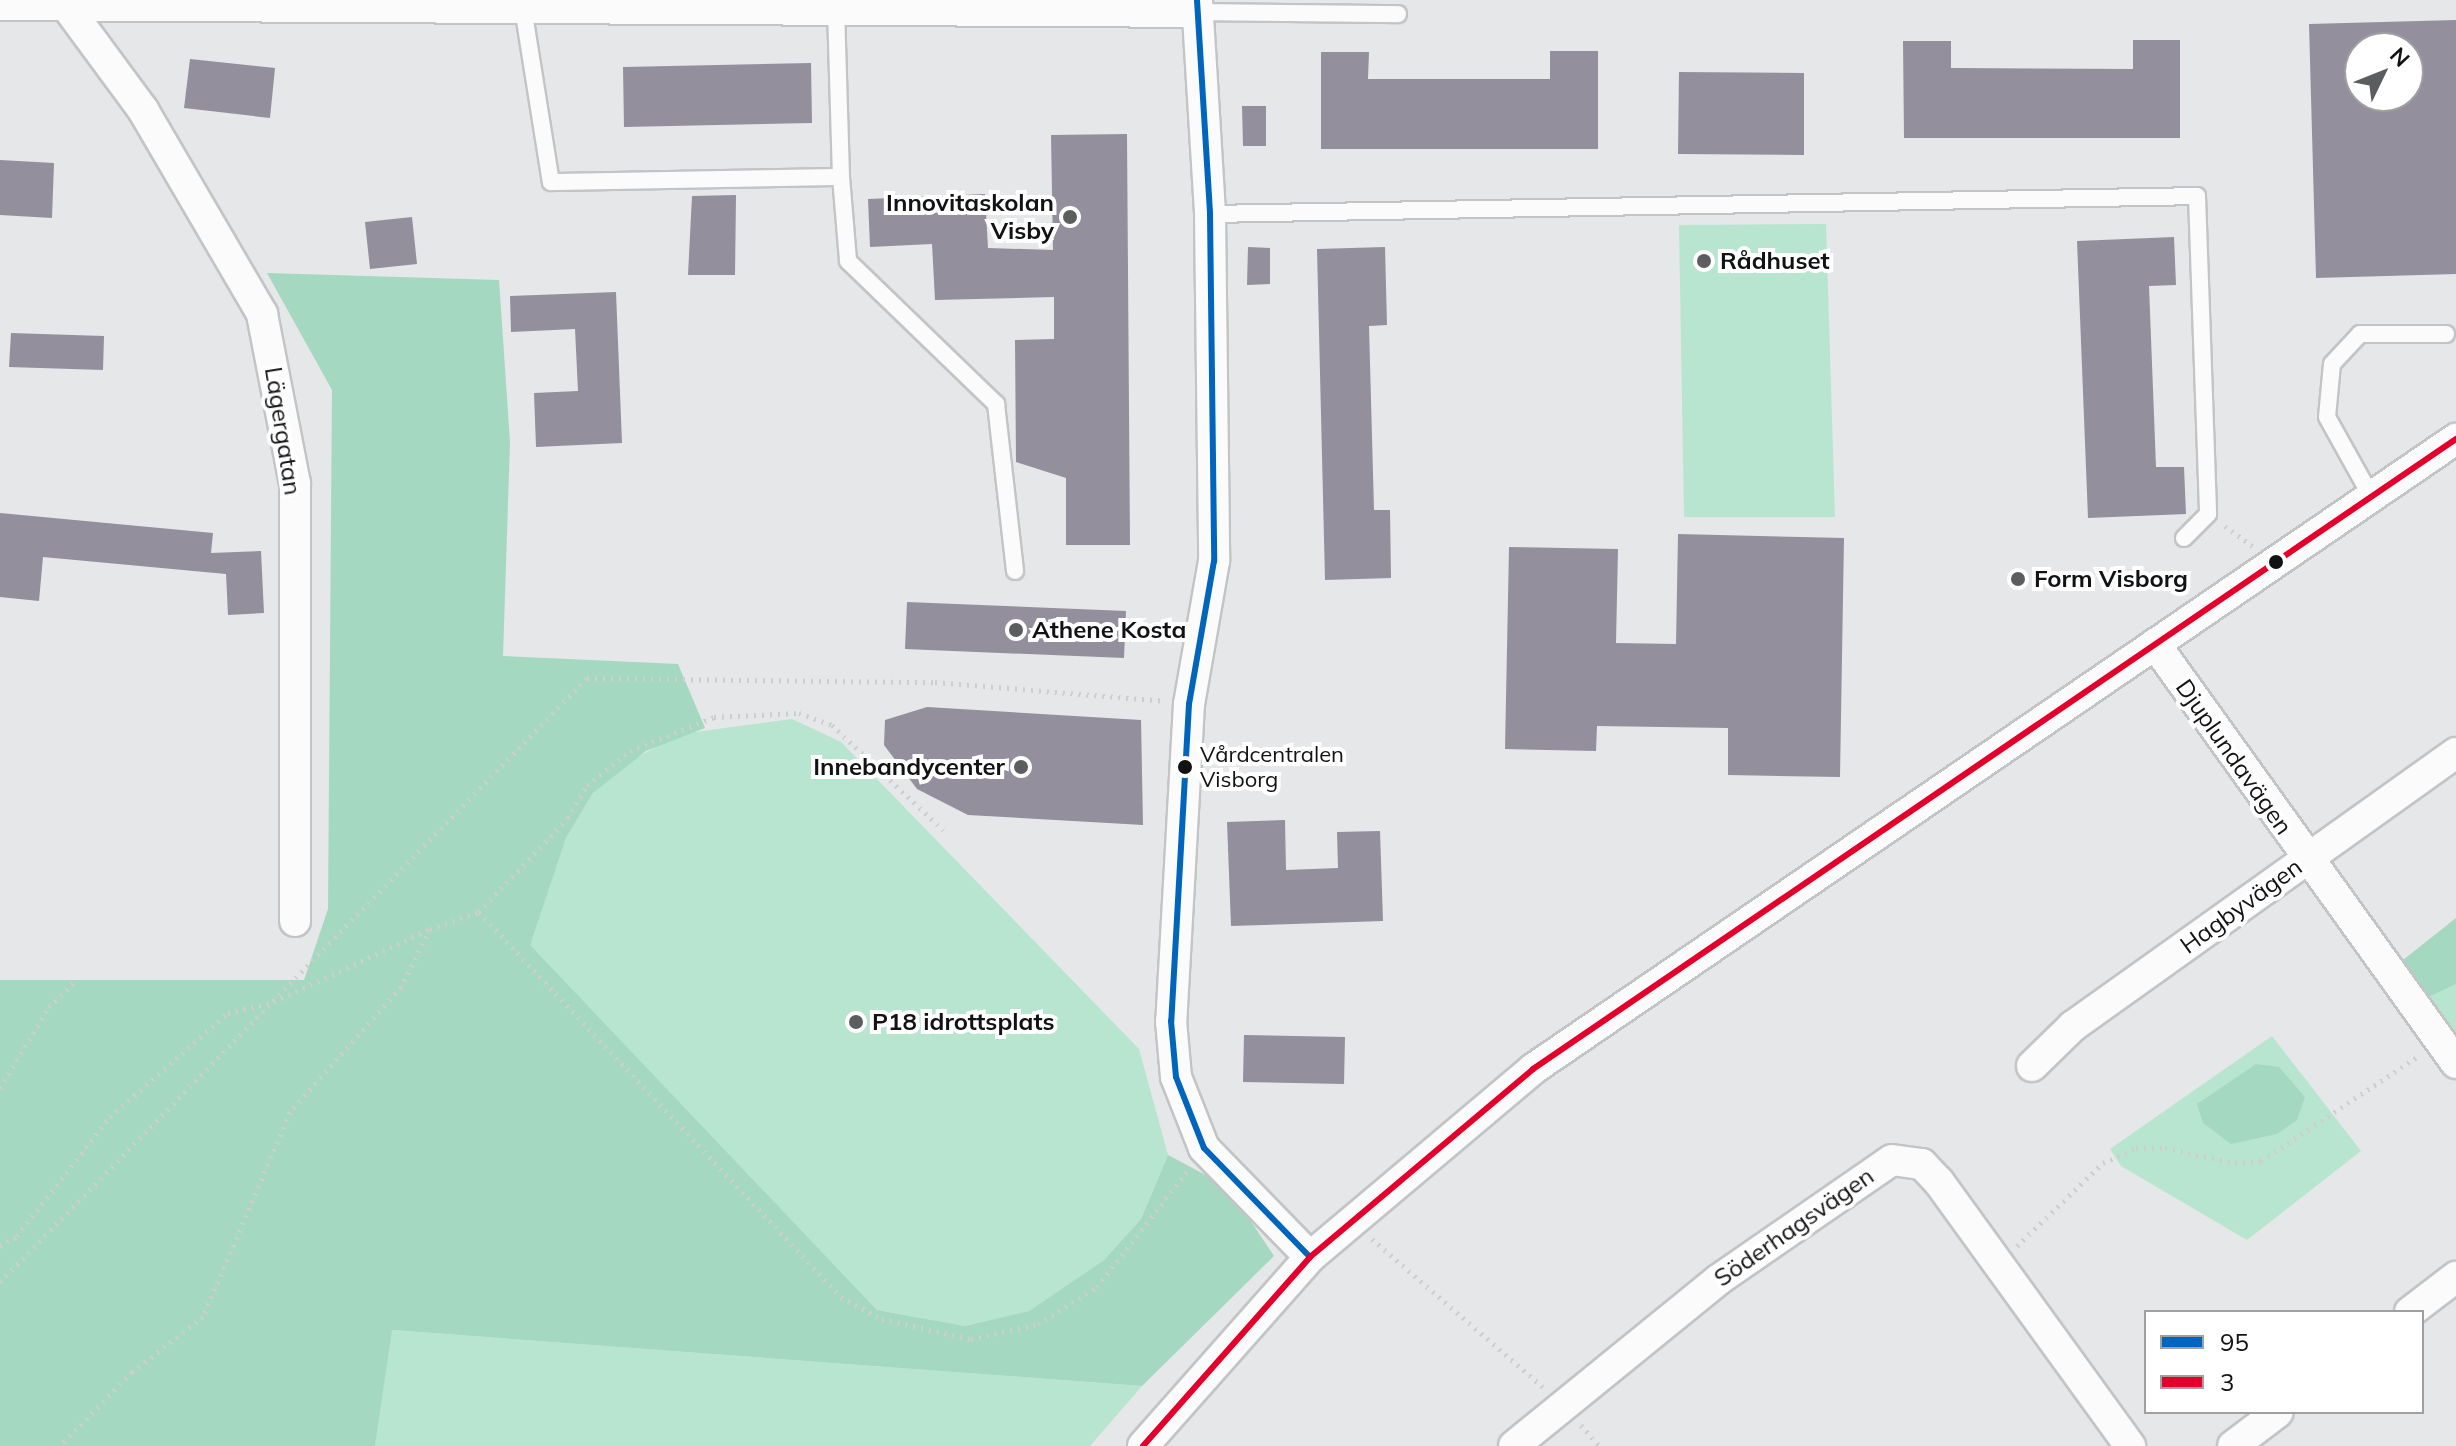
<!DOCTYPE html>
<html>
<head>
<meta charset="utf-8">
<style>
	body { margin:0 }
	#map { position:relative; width:2456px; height:1446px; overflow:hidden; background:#e5e7e9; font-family:Mulish,sans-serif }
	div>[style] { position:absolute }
	.green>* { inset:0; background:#b8e5d0 }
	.forest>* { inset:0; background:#a4d8c1 }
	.building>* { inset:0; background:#948f9c }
	.path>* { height:5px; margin-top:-2.5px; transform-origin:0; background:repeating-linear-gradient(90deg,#cececf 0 2px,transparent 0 8px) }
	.roads { filter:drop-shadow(2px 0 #c2c4c6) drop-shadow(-2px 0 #c2c4c6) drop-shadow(0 2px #c2c4c6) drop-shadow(0 -2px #c2c4c6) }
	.lane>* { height:16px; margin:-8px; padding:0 8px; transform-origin:8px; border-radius:8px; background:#fbfbfc }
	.street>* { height:30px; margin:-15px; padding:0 15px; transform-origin:15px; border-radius:15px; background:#fbfbfc }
	.bus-1>* { height:6px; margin:-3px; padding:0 3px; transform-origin:3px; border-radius:3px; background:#0065bd }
	.bus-2>* { height:6px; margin:-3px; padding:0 3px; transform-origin:3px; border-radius:3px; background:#e4002b }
	.dots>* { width:22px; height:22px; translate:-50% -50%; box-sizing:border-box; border:4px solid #fff; border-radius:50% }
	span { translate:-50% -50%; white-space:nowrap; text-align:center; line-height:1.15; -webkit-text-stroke:8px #fff; paint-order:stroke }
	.bus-label { font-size:22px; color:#111214 }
	.left { translate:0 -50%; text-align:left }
	.poi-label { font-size:24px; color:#111214; font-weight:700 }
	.right { translate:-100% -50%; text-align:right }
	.street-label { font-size:24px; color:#111214 }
	.legend { position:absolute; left:2144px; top:1310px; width:280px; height:104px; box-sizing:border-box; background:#fff; border:2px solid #a0a0a1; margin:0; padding:10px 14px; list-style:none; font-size:24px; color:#111214 }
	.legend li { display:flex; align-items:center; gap:16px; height:40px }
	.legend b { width:40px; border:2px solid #a0a0a1 }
	.north { position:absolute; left:2344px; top:32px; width:80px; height:80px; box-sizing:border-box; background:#fff; border:2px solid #a0a0a1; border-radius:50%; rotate:47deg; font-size:22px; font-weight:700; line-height:32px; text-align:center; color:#111214 }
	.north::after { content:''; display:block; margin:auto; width:28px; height:36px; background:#5b5d5f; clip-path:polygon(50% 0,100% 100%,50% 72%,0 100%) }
</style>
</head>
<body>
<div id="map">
	<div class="green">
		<i style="clip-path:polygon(1826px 224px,1835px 517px,1684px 517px,1679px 225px)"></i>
		<i style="clip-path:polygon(792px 719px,841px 742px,1139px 1049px,1168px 1155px,1141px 1219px,1104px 1260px,1029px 1311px,965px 1326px,877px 1310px,529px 945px,566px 838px,593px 793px,623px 765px,680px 734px)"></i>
		<i style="clip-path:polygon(2456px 984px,2456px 1036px,2429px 997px)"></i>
		<i style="clip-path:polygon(2272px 1036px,2361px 1151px,2247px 1240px,2121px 1166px,2110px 1149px)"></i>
		<i style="clip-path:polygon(391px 1330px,1142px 1386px,1090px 1446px,375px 1446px)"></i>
	</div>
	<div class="forest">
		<i style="clip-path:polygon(267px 273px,499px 280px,510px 442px,503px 656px,678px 664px,705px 728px,646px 751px,593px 793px,566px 838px,530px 945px,877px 1310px,965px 1326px,1029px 1311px,1104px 1260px,1141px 1219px,1168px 1155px,1228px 1187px,1274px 1256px,1142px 1386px,392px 1330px,375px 1446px,0 1446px,0 980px,304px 980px,328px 909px,332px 390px)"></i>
		<i style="clip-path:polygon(2456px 918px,2456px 984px,2429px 997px,2403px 960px)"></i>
		<i style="clip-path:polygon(2256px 1064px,2279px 1067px,2305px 1097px,2297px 1120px,2277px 1134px,2231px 1144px,2203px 1123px,2197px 1104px)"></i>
	</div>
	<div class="building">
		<i style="clip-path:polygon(evenodd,2456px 20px,2456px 274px,2316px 278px,2309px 24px,2456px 20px,2360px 48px,2408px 48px,2408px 96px,2360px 96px,2360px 48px)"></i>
		<i style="clip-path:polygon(2133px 40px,2180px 40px,2180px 138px,1904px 138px,1903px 41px,1951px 41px,1951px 68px,2133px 69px)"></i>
		<i style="clip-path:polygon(1550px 51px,1598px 51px,1598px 149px,1321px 149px,1321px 52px,1369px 52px,1368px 79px,1550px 79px)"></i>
		<i style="clip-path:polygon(190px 59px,275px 68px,270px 118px,184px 108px)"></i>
		<i style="clip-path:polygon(811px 63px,812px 123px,624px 127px,623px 67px)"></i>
		<i style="clip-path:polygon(1679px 72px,1804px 73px,1804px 155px,1678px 154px)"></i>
		<i style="clip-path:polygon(1242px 106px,1266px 106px,1266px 146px,1243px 146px)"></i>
		<i style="clip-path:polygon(1127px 134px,1130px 545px,1066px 545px,1066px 478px,1016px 462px,1015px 340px,1054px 339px,1054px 297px,935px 300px,932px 244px,870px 247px,868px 199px,985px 194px,988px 248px,1053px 250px,1051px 135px)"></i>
		<i style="clip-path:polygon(0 160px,54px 163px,52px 218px,0 215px)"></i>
		<i style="clip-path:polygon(736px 195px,735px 275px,688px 275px,692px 196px)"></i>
		<i style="clip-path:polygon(412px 217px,417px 264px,370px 269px,365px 222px)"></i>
		<i style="clip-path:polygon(2174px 237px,2176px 285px,2149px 286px,2156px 467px,2184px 467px,2186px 514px,2088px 518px,2077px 241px)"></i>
		<i style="clip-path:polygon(1248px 247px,1270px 248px,1270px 284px,1247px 285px)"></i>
		<i style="clip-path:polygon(1385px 247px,1387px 325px,1369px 326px,1374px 510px,1390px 510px,1391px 578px,1325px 580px,1317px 249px)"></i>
		<i style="clip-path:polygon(616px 292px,622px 443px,536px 447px,534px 393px,578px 391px,575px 329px,511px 332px,510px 296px)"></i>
		<i style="clip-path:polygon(11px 333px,104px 336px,103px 370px,9px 367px)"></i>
		<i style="clip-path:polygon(0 513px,213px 533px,211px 553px,261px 551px,264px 613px,228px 615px,226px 574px,43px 557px,39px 601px,0 597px)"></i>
		<i style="clip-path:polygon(1678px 534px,1844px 538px,1840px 777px,1728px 775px,1728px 728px,1597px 726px,1596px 751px,1505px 749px,1509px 547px,1618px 549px,1616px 643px,1676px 644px)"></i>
		<i style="clip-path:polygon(907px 602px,1126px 611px,1124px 658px,905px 649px)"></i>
		<i style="clip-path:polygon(927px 707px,1141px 720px,1143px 825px,968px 815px,917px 789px,884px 745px,885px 720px)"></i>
		<i style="clip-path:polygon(1285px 820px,1286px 870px,1338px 868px,1337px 832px,1380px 831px,1383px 921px,1231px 926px,1227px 822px)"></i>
		<i style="clip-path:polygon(1244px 1035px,1345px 1037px,1344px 1084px,1243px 1082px)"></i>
	</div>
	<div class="path">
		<i style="left:2225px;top:526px;width:34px;rotate:36deg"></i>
		<i style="left:479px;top:912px;width:528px;rotate:46.76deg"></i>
		<i style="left:841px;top:1297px;width:47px;rotate:28.2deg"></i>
		<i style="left:882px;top:1319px;width:91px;rotate:12.7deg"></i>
		<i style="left:971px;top:1339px;width:69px;rotate:-12.6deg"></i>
		<i style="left:1038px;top:1324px;width:70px;rotate:-32.1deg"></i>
		<i style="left:1097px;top:1287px;width:150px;rotate:-52.1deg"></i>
		<i style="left:430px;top:929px;width:52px;rotate:-19.1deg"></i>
		<i style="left:479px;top:912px;width:129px;rotate:-46.6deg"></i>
		<i style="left:568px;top:818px;width:38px;rotate:-60deg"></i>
		<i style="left:587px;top:785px;width:55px;rotate:-38.3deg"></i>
		<i style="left:630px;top:751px;width:91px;rotate:-22deg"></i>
		<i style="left:714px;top:717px;width:85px;rotate:-2.7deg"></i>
		<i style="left:799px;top:713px;width:35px;rotate:20deg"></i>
		<i style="left:832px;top:725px;width:153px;rotate:43.4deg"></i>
		<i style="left:0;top:1088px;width:95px;rotate:-58.8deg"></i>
		<i style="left:49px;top:1007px;width:39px;rotate:-44deg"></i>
		<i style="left:1372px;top:1239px;width:226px;rotate:40.9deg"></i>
		<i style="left:0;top:1246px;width:20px;rotate:-30deg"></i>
		<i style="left:17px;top:1236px;width:151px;rotate:-52deg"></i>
		<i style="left:110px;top:1117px;width:157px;rotate:-41.4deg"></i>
		<i style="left:228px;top:1013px;width:47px;rotate:-13.4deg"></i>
		<i style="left:274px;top:1002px;width:172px;rotate:-25.1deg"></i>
		<i style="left:430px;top:929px;width:65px;rotate:116.6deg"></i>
		<i style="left:401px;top:987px;width:167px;rotate:131.6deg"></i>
		<i style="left:290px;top:1112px;width:223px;rotate:113deg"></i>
		<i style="left:203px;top:1317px;width:90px;rotate:142.2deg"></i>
		<i style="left:132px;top:1372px;width:103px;rotate:134.2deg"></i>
		<i style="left:2017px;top:1246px;width:120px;rotate:-44deg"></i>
		<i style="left:2103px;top:1163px;width:36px;rotate:-24deg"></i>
		<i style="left:2136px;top:1148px;width:29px"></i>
		<i style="left:2165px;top:1148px;width:72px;rotate:12.1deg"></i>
		<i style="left:2235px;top:1163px;width:26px;rotate:-4deg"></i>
		<i style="left:2261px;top:1161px;width:191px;rotate:-33.7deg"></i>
		<i style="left:0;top:1282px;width:842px;rotate:-45.82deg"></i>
		<i style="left:587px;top:678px;width:348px;rotate:0.7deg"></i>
		<i style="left:935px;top:682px;width:230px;rotate:4.7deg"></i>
		<i style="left:1581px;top:1425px;width:28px;rotate:49deg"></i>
	</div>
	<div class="roads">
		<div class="lane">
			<i style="left:523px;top:8px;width:176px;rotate:80.9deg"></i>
			<i style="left:551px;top:182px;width:290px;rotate:-1deg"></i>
			<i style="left:841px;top:177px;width:167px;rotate:-91.7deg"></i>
			<i style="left:1199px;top:12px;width:199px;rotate:0.6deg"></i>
			<i style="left:841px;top:177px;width:84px;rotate:85.2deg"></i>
			<i style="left:848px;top:261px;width:206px;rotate:44deg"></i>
			<i style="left:996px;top:404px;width:168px;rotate:83.5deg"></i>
			<i style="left:1210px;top:214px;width:987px;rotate:-1.04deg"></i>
			<i style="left:2197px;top:196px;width:318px;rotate:88deg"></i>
			<i style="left:2208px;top:514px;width:34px;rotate:135deg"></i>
			<i style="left:2371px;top:496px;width:90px;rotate:-119.1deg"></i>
			<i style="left:2327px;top:417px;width:53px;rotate:-84.6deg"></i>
			<i style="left:2332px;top:364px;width:41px;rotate:-47deg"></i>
			<i style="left:2360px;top:334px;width:86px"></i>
		</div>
		<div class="street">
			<i style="left:62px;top:0;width:137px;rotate:53.6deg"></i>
			<i style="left:143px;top:110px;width:236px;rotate:59.7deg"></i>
			<i style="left:262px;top:314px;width:172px;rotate:79deg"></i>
			<i style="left:295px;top:483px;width:438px;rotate:90deg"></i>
			<i style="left:1197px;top:0;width:214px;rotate:86.5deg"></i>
			<i style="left:1210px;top:214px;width:347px;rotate:89.3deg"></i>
			<i style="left:1214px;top:561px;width:145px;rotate:99.9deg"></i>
			<i style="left:1189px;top:704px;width:318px;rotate:93.2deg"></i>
			<i style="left:1171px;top:1021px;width:56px;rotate:84.9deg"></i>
			<i style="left:1176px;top:1077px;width:76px;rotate:68.5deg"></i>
			<i style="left:1204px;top:1148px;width:152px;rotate:45.8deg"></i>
			<i style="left:0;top:5px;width:1199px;rotate:0.33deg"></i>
			<i style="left:2155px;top:644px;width:516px;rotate:54.31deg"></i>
			<i style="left:2032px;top:1066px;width:57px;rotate:-44.3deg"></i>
			<i style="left:2073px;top:1026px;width:470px;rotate:-35.5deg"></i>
			<i style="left:2410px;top:1312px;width:58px;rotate:-37.3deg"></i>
			<i style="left:1143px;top:1446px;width:252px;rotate:-48.5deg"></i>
			<i style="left:1310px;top:1257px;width:292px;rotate:-40.1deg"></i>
			<i style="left:1533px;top:1069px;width:1118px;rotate:-34.32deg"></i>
			<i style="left:1514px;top:1446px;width:263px;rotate:-39.1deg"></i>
			<i style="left:1718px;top:1280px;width:211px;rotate:-34.6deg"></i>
			<i style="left:1892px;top:1160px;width:30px;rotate:8deg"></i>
			<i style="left:1922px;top:1164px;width:25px;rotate:47deg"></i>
			<i style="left:1939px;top:1182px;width:326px;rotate:54.1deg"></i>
			<i style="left:2233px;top:1446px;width:56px;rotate:-37.1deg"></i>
		</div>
	</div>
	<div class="bus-1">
		<i style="left:1197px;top:0;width:214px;rotate:86.5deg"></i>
		<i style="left:1210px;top:214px;width:347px;rotate:89.3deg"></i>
		<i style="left:1214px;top:561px;width:145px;rotate:99.9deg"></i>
		<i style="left:1189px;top:704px;width:318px;rotate:93.2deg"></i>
		<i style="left:1171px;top:1021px;width:56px;rotate:84.9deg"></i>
		<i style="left:1176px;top:1077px;width:76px;rotate:68.5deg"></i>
		<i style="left:1204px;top:1148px;width:152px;rotate:45.8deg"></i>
	</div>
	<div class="bus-2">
		<i style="left:1143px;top:1446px;width:252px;rotate:-48.5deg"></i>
		<i style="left:1310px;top:1257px;width:292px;rotate:-40.1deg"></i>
		<i style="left:1533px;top:1069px;width:1118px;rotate:-34.32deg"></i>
	</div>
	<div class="dots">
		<i style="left:1070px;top:217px;background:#5b5d5f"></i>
		<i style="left:1704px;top:261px;background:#5b5d5f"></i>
		<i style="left:2276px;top:562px;background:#111214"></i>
		<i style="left:2018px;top:579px;background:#5b5d5f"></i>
		<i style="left:1016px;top:630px;background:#5b5d5f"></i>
		<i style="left:1021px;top:767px;background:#5b5d5f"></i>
		<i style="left:1185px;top:767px;background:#111214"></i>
		<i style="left:856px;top:1022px;background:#5b5d5f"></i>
	</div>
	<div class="bus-label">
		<span class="left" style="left:1200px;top:767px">Vårdcentralen<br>Visborg</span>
	</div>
	<div class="poi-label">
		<span class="right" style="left:1054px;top:217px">Innovitaskolan<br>Visby</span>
		<span class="left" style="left:1720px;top:261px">Rådhuset</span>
		<span class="left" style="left:2034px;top:579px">Form Visborg</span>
		<span class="left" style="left:1032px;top:630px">Athene Kosta</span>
		<span class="right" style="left:1005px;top:767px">Innebandycenter</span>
		<span class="left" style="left:872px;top:1022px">P18 idrottsplats</span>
	</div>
	<div class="street-label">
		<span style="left:283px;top:431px;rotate:81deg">Lägergatan</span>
		<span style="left:2234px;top:757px;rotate:55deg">Djuplundavägen</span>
		<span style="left:2241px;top:906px;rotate:-36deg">Hagbyvägen</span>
		<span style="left:1794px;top:1227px;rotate:-35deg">Söderhagsvägen</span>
	</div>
	<ul class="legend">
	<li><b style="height:10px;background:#0065bd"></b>95</li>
	<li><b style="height:10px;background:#e4002b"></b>3</li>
	</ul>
	<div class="north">N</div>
</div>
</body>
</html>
